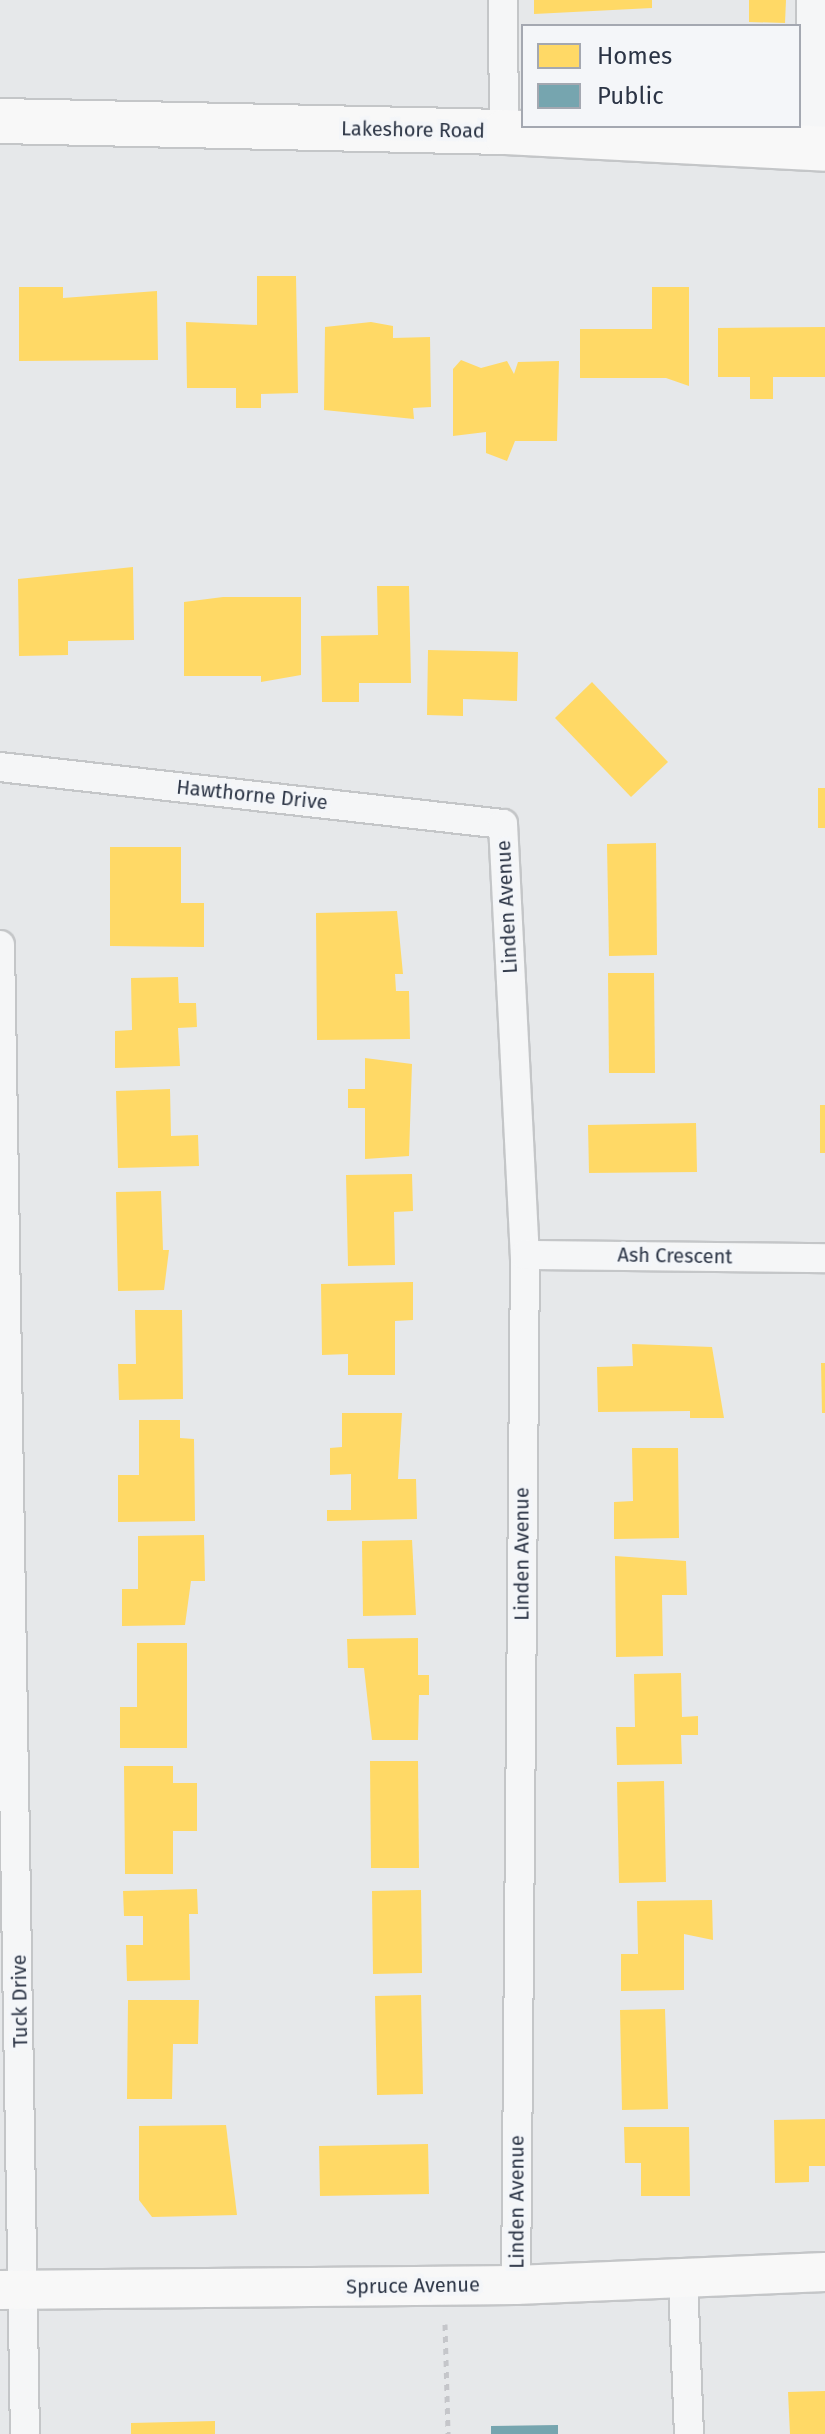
<!DOCTYPE html>
<html>
<head>
<meta charset="utf-8">
<style>
	body { margin:0 }
	#map { position:relative; width:825px; height:2434px; overflow:hidden; background:#e6e8ea; font-family:"Fira Sans",sans-serif }
	div>[style] { position:absolute }
	.homes>* { inset:0; background:#ffd966 }
	.public>* { inset:0; background:#76a5af }
	.path>* { height:5px; margin-top:-2.5px; transform-origin:0; background:repeating-linear-gradient(90deg,#c5c6ca 0 6px,transparent 0 12px) }
	.roads { filter:drop-shadow(2px 0 #c4c6c8) drop-shadow(-2px 0 #c4c6c8) drop-shadow(0 2px #c4c6c8) drop-shadow(0 -2px #c4c6c8) }
	.street>* { height:28px; margin:-14px; padding:0 14px; transform-origin:14px; border-radius:14px; background:#f5f6f7 }
	.secondary>* { height:38px; margin:-19px; padding:0 19px; transform-origin:19px; border-radius:19px; background:#f8f8f8 }
	.primary>* { height:44px; margin:-22px; padding:0 22px; transform-origin:22px; border-radius:22px; background:#f8f8f8 }
	span { translate:-50% -50%; white-space:nowrap; text-align:center; line-height:1.15; -webkit-text-stroke:8px #f4f6f9; paint-order:stroke }
	.street-label { font-size:20px; color:#2b3445 }
	.legend { position:absolute; left:521px; top:24px; width:280px; height:104px; box-sizing:border-box; background:#f4f6f9; border:2px solid #a4a8b1; margin:0; padding:10px 14px; list-style:none; font-size:24px; color:#2b3445 }
	.legend li { display:flex; align-items:center; gap:16px; height:40px }
	.legend b { width:40px; border:2px solid #a4a8b1 }
</style>
</head>
<body>
<div id="map">
	<div class="homes">
		<i style="clip-path:polygon(534px 0,652px 0,652px 8px,534px 14px)"></i>
		<i style="clip-path:polygon(749px 0,786px 0,785px 23px,749px 22px)"></i>
		<i style="clip-path:polygon(257px 276px,296px 276px,298px 393px,261px 394px,261px 408px,236px 408px,236px 388px,187px 388px,186px 322px,257px 325px)"></i>
		<i style="clip-path:polygon(19px 287px,63px 287px,63px 298px,157px 291px,158px 360px,19px 361px)"></i>
		<i style="clip-path:polygon(652px 287px,689px 287px,689px 386px,666px 378px,580px 378px,580px 329px,652px 329px)"></i>
		<i style="clip-path:polygon(371px 322px,393px 326px,393px 338px,430px 337px,431px 407px,413px 408px,414px 419px,324px 410px,325px 327px)"></i>
		<i style="clip-path:polygon(825px 327px,825px 377px,773px 377px,773px 399px,750px 399px,750px 377px,718px 377px,718px 328px)"></i>
		<i style="clip-path:polygon(461px 360px,481px 368px,507px 361px,514px 374px,518px 362px,559px 361px,557px 441px,515px 441px,507px 461px,486px 453px,486px 432px,453px 436px,453px 369px)"></i>
		<i style="clip-path:polygon(133px 567px,134px 640px,68px 641px,68px 655px,19px 656px,18px 579px)"></i>
		<i style="clip-path:polygon(377px 586px,409px 586px,411px 683px,359px 683px,359px 702px,322px 702px,321px 636px,378px 635px)"></i>
		<i style="clip-path:polygon(223px 597px,301px 597px,301px 675px,261px 682px,261px 676px,184px 676px,184px 602px)"></i>
		<i style="clip-path:polygon(428px 650px,518px 652px,517px 701px,463px 699px,463px 716px,427px 715px)"></i>
		<i style="clip-path:polygon(592px 682px,668px 762px,631px 797px,555px 718px)"></i>
		<i style="clip-path:polygon(818px 788px,825px 788px,825px 828px,818px 828px)"></i>
		<i style="clip-path:polygon(656px 843px,657px 955px,609px 956px,607px 844px)"></i>
		<i style="clip-path:polygon(110px 847px,181px 847px,181px 903px,204px 903px,204px 947px,110px 946px)"></i>
		<i style="clip-path:polygon(397px 911px,403px 974px,395px 974px,396px 991px,409px 991px,410px 1039px,317px 1040px,316px 913px)"></i>
		<i style="clip-path:polygon(608px 973px,654px 973px,655px 1073px,609px 1073px)"></i>
		<i style="clip-path:polygon(178px 977px,179px 1003px,196px 1003px,197px 1027px,178px 1028px,180px 1066px,115px 1068px,115px 1031px,132px 1030px,131px 978px)"></i>
		<i style="clip-path:polygon(365px 1058px,412px 1064px,409px 1156px,365px 1159px,365px 1108px,348px 1108px,348px 1089px,365px 1089px)"></i>
		<i style="clip-path:polygon(170px 1089px,171px 1136px,198px 1135px,199px 1166px,118px 1168px,116px 1091px)"></i>
		<i style="clip-path:polygon(820px 1105px,825px 1105px,825px 1153px,820px 1153px)"></i>
		<i style="clip-path:polygon(696px 1123px,697px 1172px,589px 1173px,588px 1125px)"></i>
		<i style="clip-path:polygon(412px 1174px,413px 1211px,394px 1212px,395px 1265px,348px 1266px,346px 1175px)"></i>
		<i style="clip-path:polygon(161px 1191px,163px 1250px,169px 1250px,164px 1290px,118px 1291px,116px 1192px)"></i>
		<i style="clip-path:polygon(413px 1282px,413px 1320px,395px 1321px,395px 1375px,348px 1375px,348px 1354px,322px 1355px,321px 1284px)"></i>
		<i style="clip-path:polygon(135px 1310px,182px 1310px,183px 1399px,119px 1400px,118px 1364px,136px 1364px)"></i>
		<i style="clip-path:polygon(632px 1344px,712px 1347px,724px 1418px,690px 1418px,690px 1411px,598px 1412px,597px 1367px,633px 1366px)"></i>
		<i style="clip-path:polygon(821px 1363px,825px 1363px,825px 1413px,822px 1413px)"></i>
		<i style="clip-path:polygon(342px 1413px,402px 1413px,398px 1479px,416px 1479px,417px 1519px,327px 1521px,327px 1510px,351px 1510px,351px 1474px,330px 1475px,330px 1448px,342px 1447px)"></i>
		<i style="clip-path:polygon(139px 1420px,180px 1420px,180px 1438px,194px 1439px,195px 1521px,118px 1522px,118px 1475px,139px 1475px)"></i>
		<i style="clip-path:polygon(632px 1448px,678px 1448px,679px 1538px,614px 1539px,614px 1502px,633px 1501px)"></i>
		<i style="clip-path:polygon(204px 1535px,205px 1581px,191px 1581px,185px 1625px,122px 1626px,122px 1589px,138px 1589px,138px 1536px)"></i>
		<i style="clip-path:polygon(412px 1540px,416px 1615px,363px 1616px,362px 1541px)"></i>
		<i style="clip-path:polygon(615px 1556px,686px 1561px,687px 1595px,662px 1595px,663px 1656px,616px 1657px)"></i>
		<i style="clip-path:polygon(418px 1638px,418px 1675px,429px 1675px,429px 1695px,419px 1695px,418px 1740px,372px 1740px,364px 1668px,348px 1668px,347px 1639px)"></i>
		<i style="clip-path:polygon(137px 1643px,187px 1643px,187px 1748px,120px 1748px,120px 1707px,137px 1707px)"></i>
		<i style="clip-path:polygon(681px 1673px,682px 1717px,698px 1716px,698px 1735px,681px 1735px,682px 1764px,617px 1765px,616px 1727px,635px 1727px,634px 1674px)"></i>
		<i style="clip-path:polygon(370px 1761px,418px 1761px,419px 1868px,371px 1868px)"></i>
		<i style="clip-path:polygon(124px 1766px,173px 1766px,173px 1783px,197px 1783px,197px 1831px,173px 1831px,173px 1874px,125px 1874px)"></i>
		<i style="clip-path:polygon(664px 1781px,666px 1882px,619px 1883px,617px 1782px)"></i>
		<i style="clip-path:polygon(197px 1889px,198px 1914px,189px 1914px,190px 1980px,127px 1981px,126px 1945px,143px 1945px,143px 1916px,124px 1916px,123px 1891px)"></i>
		<i style="clip-path:polygon(421px 1890px,422px 1973px,373px 1974px,372px 1891px)"></i>
		<i style="clip-path:polygon(712px 1900px,713px 1940px,684px 1934px,684px 1990px,621px 1991px,621px 1954px,638px 1954px,637px 1901px)"></i>
		<i style="clip-path:polygon(421px 1995px,423px 2094px,377px 2095px,375px 1996px)"></i>
		<i style="clip-path:polygon(128px 2000px,199px 2000px,198px 2044px,173px 2044px,172px 2099px,127px 2099px)"></i>
		<i style="clip-path:polygon(665px 2009px,668px 2109px,622px 2110px,620px 2010px)"></i>
		<i style="clip-path:polygon(825px 2119px,825px 2166px,809px 2166px,809px 2182px,775px 2183px,774px 2120px)"></i>
		<i style="clip-path:polygon(226px 2125px,237px 2215px,152px 2217px,139px 2200px,139px 2126px)"></i>
		<i style="clip-path:polygon(624px 2127px,689px 2127px,690px 2196px,641px 2196px,641px 2163px,625px 2163px)"></i>
		<i style="clip-path:polygon(428px 2144px,429px 2194px,320px 2196px,319px 2146px)"></i>
		<i style="clip-path:polygon(825px 2391px,825px 2434px,790px 2434px,788px 2392px)"></i>
		<i style="clip-path:polygon(215px 2421px,215px 2434px,131px 2434px,131px 2423px)"></i>
	</div>
	<div class="public">
		<i style="clip-path:polygon(558px 2425px,558px 2434px,491px 2434px,491px 2426px)"></i>
	</div>
	<div class="path">
		<i style="left:445px;top:2324px;width:110px;rotate:88.4deg"></i>
	</div>
	<div class="roads">
		<div class="street">
			<i style="left:503px;top:0;width:132px;rotate:89.6deg"></i>
			<i style="left:811px;top:0;width:148px;rotate:89.6deg"></i>
			<i style="left:0;top:767px;width:506px;rotate:6.47deg"></i>
			<i style="left:503px;top:824px;width:432px;rotate:87.1deg"></i>
			<i style="left:525px;top:1255px;width:1030px;rotate:90.5deg"></i>
			<i style="left:0;top:945px;width:1489px;rotate:89.04deg"></i>
			<i style="left:525px;top:1255px;width:300px;rotate:0.6deg"></i>
			<i style="left:683px;top:2279px;width:155px;rotate:87.8deg"></i>
		</div>
		<div class="secondary">
			<i style="left:0;top:2290px;width:516px;rotate:-0.56deg"></i>
			<i style="left:516px;top:2285px;width:309px;rotate:-2.4deg"></i>
		</div>
		<div class="primary">
			<i style="left:0;top:121px;width:504px;rotate:1.25deg"></i>
			<i style="left:504px;top:132px;width:321px;rotate:3deg"></i>
		</div>
	</div>
	<div class="street-label">
		<span style="left:413px;top:130px;rotate:1deg">Lakeshore Road</span>
		<span style="left:252px;top:795px;rotate:6deg">Hawthorne Drive</span>
		<span style="left:507px;top:907px;rotate:-93deg">Linden Avenue</span>
		<span style="left:675px;top:1256px;rotate:1deg">Ash Crescent</span>
		<span style="left:522px;top:1554px;rotate:-90deg">Linden Avenue</span>
		<span style="left:20px;top:2001px;rotate:-91deg">Tuck Drive</span>
		<span style="left:517px;top:2202px;rotate:-90deg">Linden Avenue</span>
		<span style="left:413px;top:2286px;rotate:-1deg">Spruce Avenue</span>
	</div>
	<ul class="legend">
	<li><b style="height:22px;background:#ffd966"></b>Homes</li>
	<li><b style="height:22px;background:#76a5af"></b>Public</li>
	</ul>
</div>
</body>
</html>
